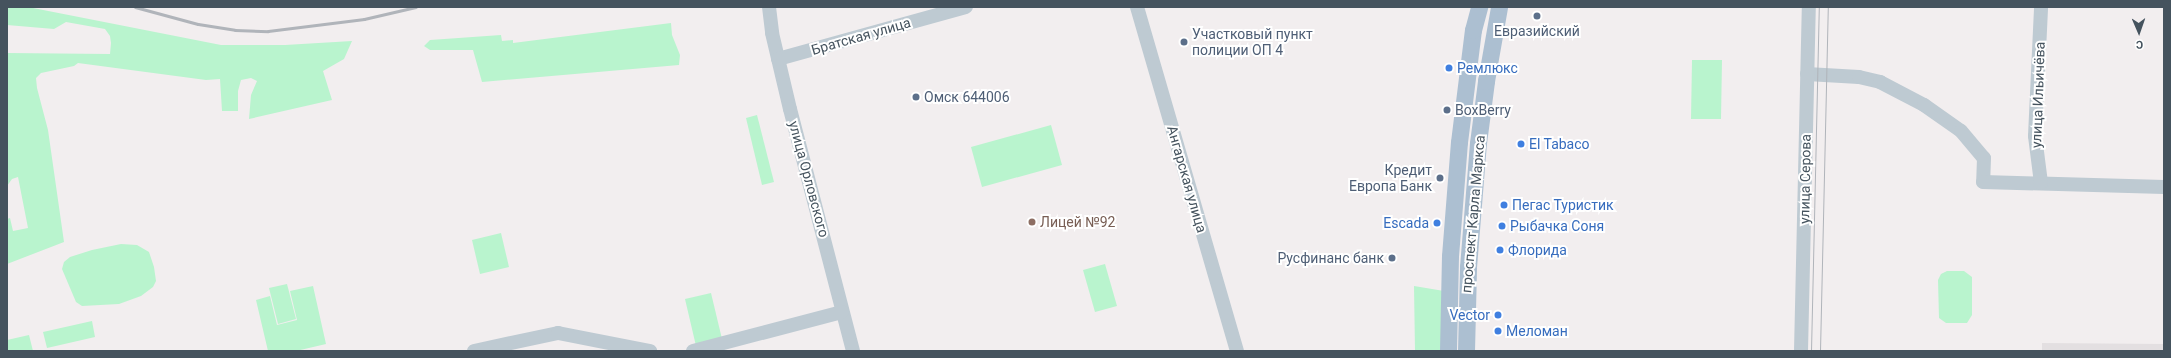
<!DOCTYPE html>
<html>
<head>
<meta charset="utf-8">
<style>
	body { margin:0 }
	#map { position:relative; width:2171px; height:358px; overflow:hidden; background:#f2eeef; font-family:Roboto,sans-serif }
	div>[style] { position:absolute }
	.education>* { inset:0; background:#e3dfe1 }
	.green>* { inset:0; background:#b9f4ce }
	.minor>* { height:14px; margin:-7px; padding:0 7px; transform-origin:7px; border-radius:7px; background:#becad2 }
	.major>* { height:17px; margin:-8.5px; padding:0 8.5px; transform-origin:8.5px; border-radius:8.5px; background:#acbfd1 }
	.tram>* { height:1px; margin:-0.5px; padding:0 0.5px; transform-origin:0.5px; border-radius:0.5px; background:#b0b4ba }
	.rail>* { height:3px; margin:-1.5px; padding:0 1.5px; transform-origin:1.5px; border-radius:1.5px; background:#b0b4ba }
	.dots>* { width:11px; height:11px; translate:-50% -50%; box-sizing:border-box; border:2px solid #fff; border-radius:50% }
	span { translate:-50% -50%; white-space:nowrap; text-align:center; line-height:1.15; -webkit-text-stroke:4px #fff; paint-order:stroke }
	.service-label { font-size:14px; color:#4e5e75 }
	.left { translate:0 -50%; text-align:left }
	.right { translate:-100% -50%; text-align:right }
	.street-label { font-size:14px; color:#45535e }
	.shop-label { font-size:14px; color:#366cbe }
	.education-label { font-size:14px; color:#785e54 }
	.frame { position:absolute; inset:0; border:8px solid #45535e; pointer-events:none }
	.north { position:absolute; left:2119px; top:12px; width:40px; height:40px; -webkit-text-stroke:3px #fff; paint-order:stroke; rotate:178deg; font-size:11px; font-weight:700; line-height:16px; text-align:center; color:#45535e }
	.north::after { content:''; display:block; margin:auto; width:14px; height:18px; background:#45535e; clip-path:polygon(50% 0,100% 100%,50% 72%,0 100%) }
</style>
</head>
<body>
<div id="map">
	<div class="education">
		<i style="clip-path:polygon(2042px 343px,2164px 344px,2164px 351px,2042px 351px)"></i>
	</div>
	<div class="green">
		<i style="clip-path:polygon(7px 7px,28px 7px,221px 45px,285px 45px,352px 41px,344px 59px,323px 71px,332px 100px,249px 119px,251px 95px,257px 81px,251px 78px,241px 80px,238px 91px,238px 111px,222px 111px,220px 79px,206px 80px,78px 63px,74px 66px,41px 73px,36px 78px,37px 88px,48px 130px,64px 242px,7px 264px,7px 219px,10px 218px,13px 231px,28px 228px,18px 177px,12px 179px,7px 186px,7px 53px,110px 54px,111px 43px,110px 36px,105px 29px,66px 22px,54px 29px,7px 25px)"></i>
		<i style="clip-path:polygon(671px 23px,672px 35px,680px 55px,679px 65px,482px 82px,473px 50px,430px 50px,424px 46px,430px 40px,501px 35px,502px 41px,513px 40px,513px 43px)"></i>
		<i style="clip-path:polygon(1692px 60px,1722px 60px,1721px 119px,1691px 119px)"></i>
		<i style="clip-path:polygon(757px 115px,774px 182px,762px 185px,746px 118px)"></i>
		<i style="clip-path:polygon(1051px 125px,1062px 165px,982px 187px,971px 147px)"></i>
		<i style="clip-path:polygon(501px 233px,509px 267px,480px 274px,472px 240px)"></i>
		<i style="clip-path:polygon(121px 244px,137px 245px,149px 252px,154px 267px,156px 281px,153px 287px,141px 296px,119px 304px,82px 306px,76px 302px,62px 269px,64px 262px,70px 257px,92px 250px)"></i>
		<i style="clip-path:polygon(1105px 264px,1117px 306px,1095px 312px,1083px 270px)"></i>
		<i style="clip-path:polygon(1947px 271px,1964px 271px,1972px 277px,1972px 315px,1967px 323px,1946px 323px,1939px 318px,1938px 280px,1941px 274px)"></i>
		<i style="clip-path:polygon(287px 284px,296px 319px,278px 324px,269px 288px)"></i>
		<i style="clip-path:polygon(313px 286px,326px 344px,296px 351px,268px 351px,256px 300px,270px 296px,277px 325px,297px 320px,290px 291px)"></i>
		<i style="clip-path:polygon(1414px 286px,1444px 291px,1444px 351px,1415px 351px)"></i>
		<i style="clip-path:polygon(711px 293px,722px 339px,696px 346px,685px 299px)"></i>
		<i style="clip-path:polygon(92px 321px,95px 337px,47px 348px,43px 332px)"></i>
		<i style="clip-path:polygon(29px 335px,33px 351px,7px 351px,7px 340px)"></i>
	</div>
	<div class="minor">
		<i style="left:769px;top:7px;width:26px;rotate:83deg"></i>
		<i style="left:772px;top:33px;width:78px;rotate:76.7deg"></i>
		<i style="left:790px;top:109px;width:250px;rotate:75.4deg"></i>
		<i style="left:1137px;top:7px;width:358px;rotate:73.8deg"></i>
		<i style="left:778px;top:59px;width:195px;rotate:-15.5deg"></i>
		<i style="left:1807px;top:74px;width:52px;rotate:3.3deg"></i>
		<i style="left:1859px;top:77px;width:22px;rotate:13deg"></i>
		<i style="left:1880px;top:82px;width:50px;rotate:27.6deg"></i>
		<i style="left:1924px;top:105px;width:45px;rotate:35.1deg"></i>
		<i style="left:1961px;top:131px;width:35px;rotate:50deg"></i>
		<i style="left:1984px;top:158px;width:24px;rotate:92deg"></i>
		<i style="left:1983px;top:182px;width:181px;rotate:1.6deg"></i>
		<i style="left:2041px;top:183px;width:47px;rotate:-97.3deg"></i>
		<i style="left:2035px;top:136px;width:129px;rotate:-87.3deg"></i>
		<i style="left:474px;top:351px;width:86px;rotate:-12.1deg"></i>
		<i style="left:558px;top:333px;width:94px;rotate:11.1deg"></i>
		<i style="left:693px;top:351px;width:154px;rotate:-14.7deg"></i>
		<i style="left:1801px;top:351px;width:344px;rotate:-88.7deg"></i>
	</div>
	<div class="major">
		<i style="left:1448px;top:351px;width:95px;rotate:-88.8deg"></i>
		<i style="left:1450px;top:256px;width:114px;rotate:-85.5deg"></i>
		<i style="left:1459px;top:142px;width:113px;rotate:-82.9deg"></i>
		<i style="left:1473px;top:30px;width:24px;rotate:-75deg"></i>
		<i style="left:1466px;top:351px;width:84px;rotate:-88.6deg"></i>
		<i style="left:1468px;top:267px;width:124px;rotate:-85.4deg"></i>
		<i style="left:1478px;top:143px;width:63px;rotate:-82.6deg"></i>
		<i style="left:1486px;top:81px;width:75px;rotate:-80deg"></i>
	</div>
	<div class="tram">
		<i style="left:1811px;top:351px;width:344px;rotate:-88.7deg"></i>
		<i style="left:1820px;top:351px;width:344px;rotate:-88.7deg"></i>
	</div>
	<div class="rail">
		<i style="left:135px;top:7px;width:65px;rotate:15.1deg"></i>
		<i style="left:198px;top:24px;width:37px;rotate:9deg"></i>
		<i style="left:235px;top:30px;width:33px;rotate:2deg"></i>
		<i style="left:268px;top:31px;width:97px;rotate:-7.1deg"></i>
		<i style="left:364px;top:19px;width:53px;rotate:-13deg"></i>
	</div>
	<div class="dots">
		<i style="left:1537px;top:16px;background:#5c6f8a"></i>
		<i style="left:1184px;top:42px;background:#5c6f8a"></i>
		<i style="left:1449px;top:68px;background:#3f7fe0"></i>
		<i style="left:916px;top:97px;background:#5c6f8a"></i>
		<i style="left:1447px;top:110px;background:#5c6f8a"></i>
		<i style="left:1521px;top:144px;background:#3f7fe0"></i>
		<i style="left:1440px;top:178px;background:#5c6f8a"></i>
		<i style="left:1504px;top:205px;background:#3f7fe0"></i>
		<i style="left:1032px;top:222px;background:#8d6e63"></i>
		<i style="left:1437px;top:223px;background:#3f7fe0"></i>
		<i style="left:1502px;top:226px;background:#3f7fe0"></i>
		<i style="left:1500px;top:250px;background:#3f7fe0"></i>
		<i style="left:1392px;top:258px;background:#5c6f8a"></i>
		<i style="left:1498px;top:315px;background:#3f7fe0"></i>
		<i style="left:1498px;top:331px;background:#3f7fe0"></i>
	</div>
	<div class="service-label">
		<span style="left:1537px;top:31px">Евразийский</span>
		<span class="left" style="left:1192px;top:42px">Участковый пункт<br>полиции ОП 4</span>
		<span class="left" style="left:924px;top:97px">Омск 644006</span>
		<span class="left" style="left:1455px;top:110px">BoxBerry</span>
		<span class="right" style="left:1432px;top:178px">Кредит<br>Европа Банк</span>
		<span class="right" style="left:1384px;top:258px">Русфинанс банк</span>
	</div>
	<div class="street-label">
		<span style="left:861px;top:36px;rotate:-16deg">Братская улица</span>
		<span style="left:2038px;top:95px;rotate:-88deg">улица Ильичёва</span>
		<span style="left:809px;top:179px;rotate:75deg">улица Орловского</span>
		<span style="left:1187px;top:179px;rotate:74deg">Ангарская улица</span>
		<span style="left:1805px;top:179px;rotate:-89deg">улица Серова</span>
		<span style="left:1473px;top:214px;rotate:-85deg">проспект Карла Маркса</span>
	</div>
	<div class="shop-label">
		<span class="left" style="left:1457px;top:68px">Ремлюкс</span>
		<span class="left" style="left:1529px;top:144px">El Tabaco</span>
		<span class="left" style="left:1512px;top:205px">Пегас Туристик</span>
		<span class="right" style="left:1429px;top:223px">Escada</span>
		<span class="left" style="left:1510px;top:226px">Рыбачка Соня</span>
		<span class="left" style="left:1508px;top:250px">Флорида</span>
		<span class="right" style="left:1490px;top:315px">Vector</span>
		<span class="left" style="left:1506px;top:331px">Меломан</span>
	</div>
	<div class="education-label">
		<span class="left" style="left:1040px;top:222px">Лицей №92</span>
	</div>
	<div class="frame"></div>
	<div class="north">С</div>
</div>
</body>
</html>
